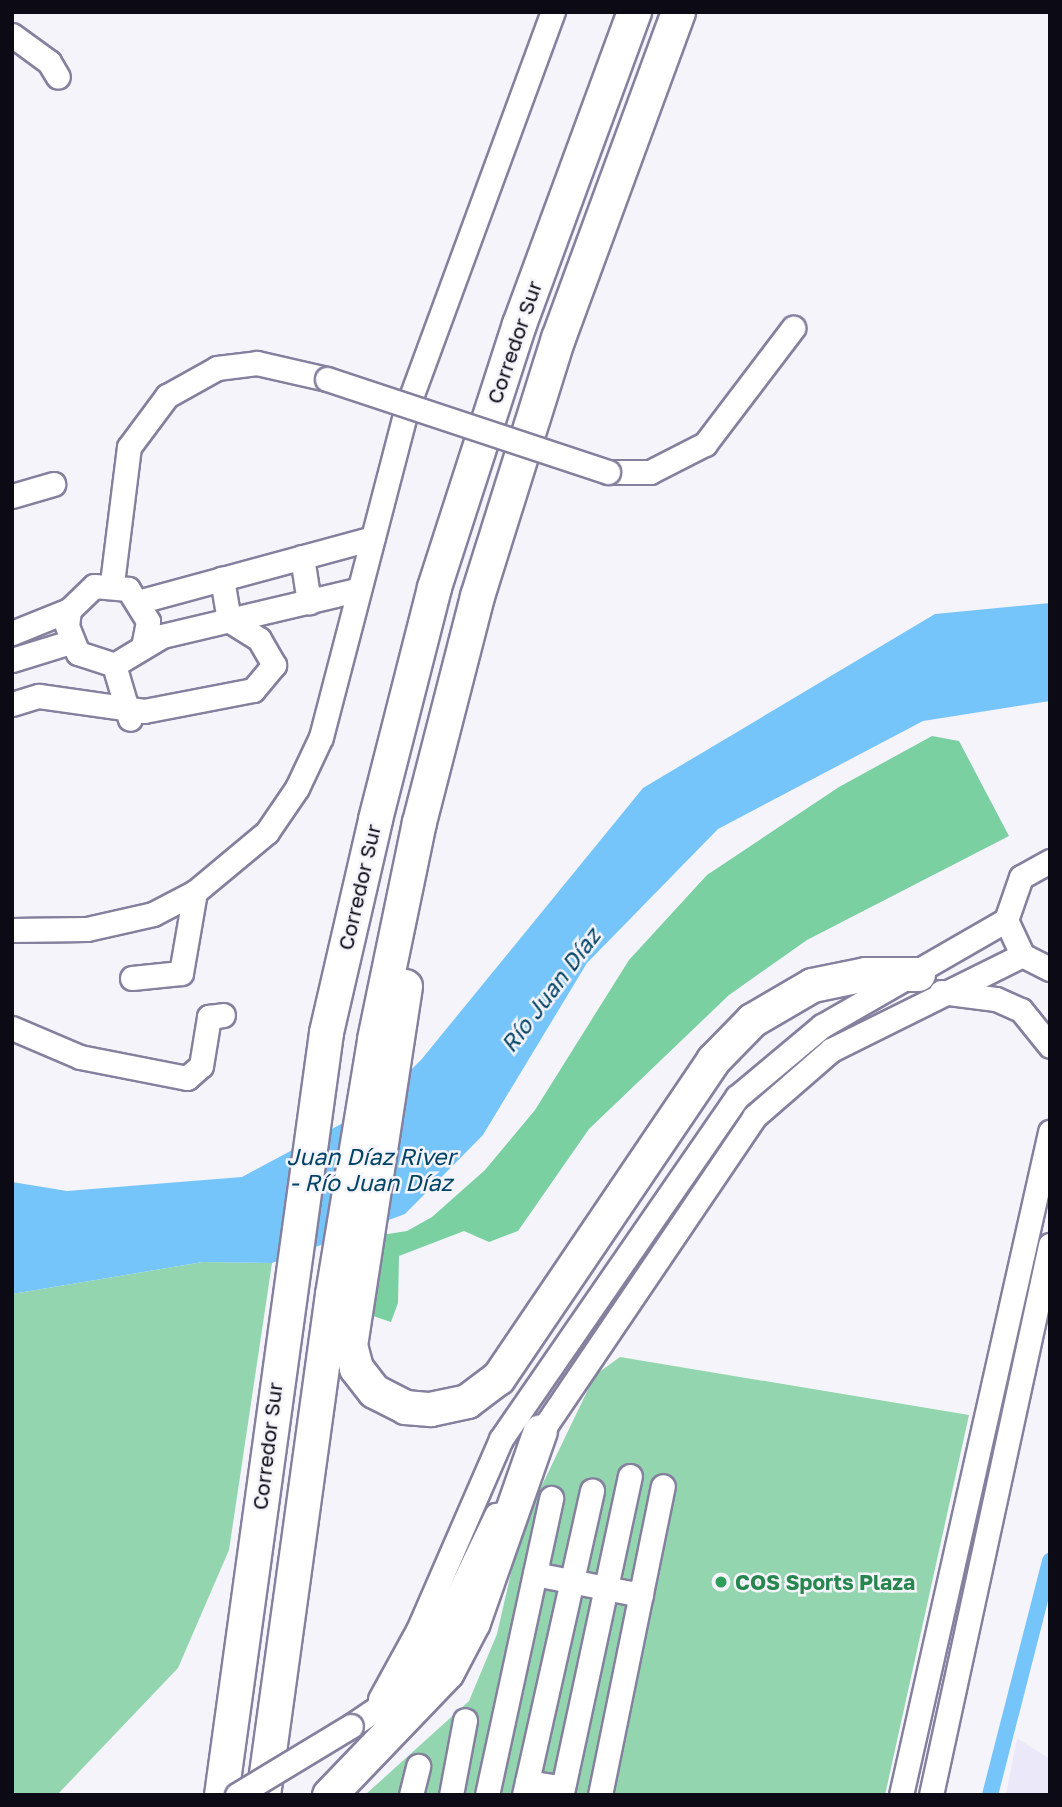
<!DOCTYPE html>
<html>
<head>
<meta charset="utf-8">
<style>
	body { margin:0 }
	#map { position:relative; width:1062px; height:1807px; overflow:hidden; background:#f5f4fb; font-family:"Golos Text",sans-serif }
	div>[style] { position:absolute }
	.built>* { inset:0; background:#ebe9f9 }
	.green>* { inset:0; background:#93d5ae }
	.forest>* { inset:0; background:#7ad0a0 }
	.water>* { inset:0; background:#76c5fa }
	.canal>* { height:16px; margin:-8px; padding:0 8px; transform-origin:8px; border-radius:8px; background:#76c5fa }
	.roads { filter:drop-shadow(2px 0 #84809e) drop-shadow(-2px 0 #84809e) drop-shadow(0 2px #84809e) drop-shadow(0 -2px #84809e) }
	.minor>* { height:23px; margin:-11.5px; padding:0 11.5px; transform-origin:11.5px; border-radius:11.5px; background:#fff }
	.highway>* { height:33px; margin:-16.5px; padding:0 16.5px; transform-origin:16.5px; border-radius:16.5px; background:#fff }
	.bridges { filter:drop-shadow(2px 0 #84809e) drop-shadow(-2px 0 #84809e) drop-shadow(0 2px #84809e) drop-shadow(0 -2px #84809e) }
	.minor-bridge>* { height:23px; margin:-11.5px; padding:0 11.5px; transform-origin:11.5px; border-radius:11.5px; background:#fff }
	.dots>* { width:19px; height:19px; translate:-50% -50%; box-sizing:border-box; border:4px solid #f5f4fb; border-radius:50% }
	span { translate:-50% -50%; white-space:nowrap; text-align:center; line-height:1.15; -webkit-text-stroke:5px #f5f4fb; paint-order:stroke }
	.street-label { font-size:21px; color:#0c0a15 }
	.leisure-label { font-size:21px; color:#27864d; font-weight:700 }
	.left { translate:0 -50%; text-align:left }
	.water-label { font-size:23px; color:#014466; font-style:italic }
	.frame { position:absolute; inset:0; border:14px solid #0c0a15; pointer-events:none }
</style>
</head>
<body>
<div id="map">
	<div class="built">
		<i style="clip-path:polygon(1017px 1738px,1050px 1759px,1050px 1795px,1006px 1795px)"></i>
	</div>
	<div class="green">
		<i style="clip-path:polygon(203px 1262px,272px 1263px,229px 1550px,178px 1668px,57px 1795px,12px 1795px,12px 1294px)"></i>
		<i style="clip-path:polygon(620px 1357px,969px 1415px,885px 1795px,365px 1795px,469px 1701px,497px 1634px,521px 1529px,595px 1375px)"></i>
	</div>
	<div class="forest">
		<i style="clip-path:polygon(932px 736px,959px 741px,1009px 836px,807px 940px,729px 995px,589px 1129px,518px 1231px,489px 1242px,464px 1231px,399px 1256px,398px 1303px,391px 1322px,364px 1313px,375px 1236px,407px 1231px,432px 1217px,485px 1170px,535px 1110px,629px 960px,707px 875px,839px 787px)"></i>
	</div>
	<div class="water">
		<i style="clip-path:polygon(1050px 603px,1050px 701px,923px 721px,718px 829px,587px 963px,483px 1135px,405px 1214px,272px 1263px,203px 1262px,12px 1294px,12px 1182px,67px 1191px,242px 1177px,373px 1107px,421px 1060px,643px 788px,935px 614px)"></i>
	</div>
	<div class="canal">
		<i style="left:990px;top:1795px;width:242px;rotate:-75.6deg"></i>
	</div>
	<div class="roads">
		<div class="minor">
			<i style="left:12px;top:35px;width:46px;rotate:36.1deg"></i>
			<i style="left:49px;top:62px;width:17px;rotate:59deg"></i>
			<i style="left:608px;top:472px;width:42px"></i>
			<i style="left:650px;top:472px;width:62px;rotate:-27deg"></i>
			<i style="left:705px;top:444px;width:146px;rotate:-52.8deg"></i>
			<i style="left:12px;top:496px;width:43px;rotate:-16.3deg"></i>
			<i style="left:302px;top:557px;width:46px;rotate:81.2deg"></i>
			<i style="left:112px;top:583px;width:137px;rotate:-82.9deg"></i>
			<i style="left:129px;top:447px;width:64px;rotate:-53.3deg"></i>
			<i style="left:167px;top:396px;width:57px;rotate:-29.2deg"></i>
			<i style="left:217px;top:368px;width:40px;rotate:-7.1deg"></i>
			<i style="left:257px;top:363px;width:72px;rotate:12.9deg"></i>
			<i style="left:141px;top:601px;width:240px;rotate:-15.2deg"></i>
			<i style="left:12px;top:633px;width:61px;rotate:-22deg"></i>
			<i style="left:144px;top:642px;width:21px;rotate:-79deg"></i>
			<i style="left:148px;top:621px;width:38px;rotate:-122deg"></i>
			<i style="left:128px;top:589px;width:34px;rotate:-175deg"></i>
			<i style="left:94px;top:586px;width:35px;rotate:136deg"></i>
			<i style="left:69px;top:610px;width:16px;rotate:97deg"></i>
			<i style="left:67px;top:626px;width:29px;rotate:68deg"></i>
			<i style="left:78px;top:653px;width:38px;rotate:18deg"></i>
			<i style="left:114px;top:665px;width:56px;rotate:-31.1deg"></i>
			<i style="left:162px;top:636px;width:200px;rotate:-13.3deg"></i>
			<i style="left:12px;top:660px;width:61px;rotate:-17.2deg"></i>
			<i style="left:114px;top:665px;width:56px;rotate:73.5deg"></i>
			<i style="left:12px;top:704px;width:28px;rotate:-17deg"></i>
			<i style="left:39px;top:696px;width:106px;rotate:8.1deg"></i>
			<i style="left:144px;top:711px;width:111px;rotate:-10.9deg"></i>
			<i style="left:253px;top:690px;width:33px;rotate:-50deg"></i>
			<i style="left:274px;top:665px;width:30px;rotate:-120deg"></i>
			<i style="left:259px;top:639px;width:36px;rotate:-148deg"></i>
			<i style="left:229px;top:620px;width:42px;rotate:-99.7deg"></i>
			<i style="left:1050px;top:861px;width:33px;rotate:151deg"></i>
			<i style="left:1021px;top:877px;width:46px;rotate:109.2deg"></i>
			<i style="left:1006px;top:920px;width:38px;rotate:65deg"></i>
			<i style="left:1022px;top:955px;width:31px;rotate:27deg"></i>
			<i style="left:12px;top:930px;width:75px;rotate:-0.8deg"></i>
			<i style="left:87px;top:929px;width:68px;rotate:-12.8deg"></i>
			<i style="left:153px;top:914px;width:47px;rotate:-27.6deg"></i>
			<i style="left:195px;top:892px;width:94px;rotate:-39.8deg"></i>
			<i style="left:267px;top:832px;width:53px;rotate:-55.7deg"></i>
			<i style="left:297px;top:788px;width:56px;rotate:-64.8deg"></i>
			<i style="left:321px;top:737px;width:340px;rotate:-75.4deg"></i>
			<i style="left:407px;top:408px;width:422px;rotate:-69.8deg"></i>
			<i style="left:132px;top:978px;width:49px;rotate:-5.8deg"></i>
			<i style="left:181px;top:973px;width:82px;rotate:-80.2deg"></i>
			<i style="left:941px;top:992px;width:55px;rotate:7.3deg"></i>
			<i style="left:996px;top:999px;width:27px;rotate:24deg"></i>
			<i style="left:1021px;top:1010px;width:46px;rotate:51.1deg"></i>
			<i style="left:12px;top:1028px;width:74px;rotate:23.1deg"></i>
			<i style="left:80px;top:1057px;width:109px;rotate:11.1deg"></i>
			<i style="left:187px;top:1078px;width:18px;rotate:-41deg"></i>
			<i style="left:201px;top:1066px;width:50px;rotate:-80.7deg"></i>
			<i style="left:209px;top:1017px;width:14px;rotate:-8deg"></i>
			<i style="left:533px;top:1444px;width:395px;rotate:-55.9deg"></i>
			<i style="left:754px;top:1117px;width:102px;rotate:-41deg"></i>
			<i style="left:831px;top:1050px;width:213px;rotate:-26.4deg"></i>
			<i style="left:535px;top:1574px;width:108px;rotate:11.2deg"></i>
			<i style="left:380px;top:1699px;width:79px;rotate:-61.2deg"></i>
			<i style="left:418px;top:1630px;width:208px;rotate:-66.5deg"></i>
			<i style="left:501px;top:1439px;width:416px;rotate:-55.4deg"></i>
			<i style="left:737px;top:1097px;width:111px;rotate:-39.9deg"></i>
			<i style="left:822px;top:1026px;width:212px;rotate:-29.9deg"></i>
			<i style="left:351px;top:1726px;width:60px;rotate:-34.2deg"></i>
			<i style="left:401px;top:1692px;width:33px;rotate:-49deg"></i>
			<i style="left:423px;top:1667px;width:169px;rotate:-64.3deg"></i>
			<i style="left:527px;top:1782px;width:36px;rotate:9deg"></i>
			<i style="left:563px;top:1788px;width:319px;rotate:-77.9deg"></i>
			<i style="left:411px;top:1795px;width:30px;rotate:-76deg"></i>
			<i style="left:451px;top:1795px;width:76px;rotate:-79.4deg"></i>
			<i style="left:487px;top:1795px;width:304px;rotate:-77.8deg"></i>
			<i style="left:524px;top:1795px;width:312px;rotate:-77.4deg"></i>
			<i style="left:600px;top:1795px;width:315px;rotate:-78.5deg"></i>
			<i style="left:901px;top:1795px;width:680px;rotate:-77.33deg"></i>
			<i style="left:931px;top:1795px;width:563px;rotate:-77.79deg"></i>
		</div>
		<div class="highway">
			<i style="left:405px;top:986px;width:363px;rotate:98.7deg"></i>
			<i style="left:350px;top:1345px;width:24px;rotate:75deg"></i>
			<i style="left:356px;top:1368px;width:29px;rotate:52deg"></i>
			<i style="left:374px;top:1391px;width:35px;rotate:27deg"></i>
			<i style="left:405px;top:1407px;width:25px;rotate:5deg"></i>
			<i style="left:430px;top:1409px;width:38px;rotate:-12deg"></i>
			<i style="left:467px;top:1401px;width:39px;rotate:-37deg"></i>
			<i style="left:498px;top:1378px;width:384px;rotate:-55.9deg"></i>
			<i style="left:713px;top:1060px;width:56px;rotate:-45.7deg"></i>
			<i style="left:752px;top:1020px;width:69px;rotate:-30.3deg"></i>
			<i style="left:812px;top:985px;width:54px;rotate:-11.7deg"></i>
			<i style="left:865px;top:974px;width:53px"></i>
			<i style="left:221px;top:1795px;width:770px;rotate:-82.16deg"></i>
			<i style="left:326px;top:1032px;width:219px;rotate:-77deg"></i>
			<i style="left:375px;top:819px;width:239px;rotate:-75.7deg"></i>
			<i style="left:434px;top:587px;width:276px;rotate:-72.1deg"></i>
			<i style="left:519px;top:324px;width:333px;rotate:-69.8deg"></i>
			<i style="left:263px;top:1795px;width:506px;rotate:-82.16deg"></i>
			<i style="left:332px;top:1294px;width:258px;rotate:-80.6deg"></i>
			<i style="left:374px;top:1039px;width:222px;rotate:-78.3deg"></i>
			<i style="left:419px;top:822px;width:233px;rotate:-75.6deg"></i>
			<i style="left:477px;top:596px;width:270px;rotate:-72.6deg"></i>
			<i style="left:558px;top:338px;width:347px;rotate:-69.8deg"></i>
			<i style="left:329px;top:1795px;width:170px;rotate:-46.2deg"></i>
			<i style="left:447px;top:1672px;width:56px;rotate:-62.5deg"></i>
			<i style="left:473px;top:1622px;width:202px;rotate:-70.7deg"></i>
		</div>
	</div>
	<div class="bridges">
		<div class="minor-bridge">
			<i style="left:327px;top:379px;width:296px;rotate:18.3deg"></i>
			<i style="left:237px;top:1795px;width:133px;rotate:-31.2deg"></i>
		</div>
	</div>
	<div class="dots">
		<i style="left:721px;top:1582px;background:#2e9e5b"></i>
	</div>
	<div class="street-label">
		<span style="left:514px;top:342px;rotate:-71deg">Corredor Sur</span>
		<span style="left:359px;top:887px;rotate:-77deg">Corredor Sur</span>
		<span style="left:267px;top:1446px;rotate:-83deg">Corredor Sur</span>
	</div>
	<div class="leisure-label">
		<span class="left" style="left:735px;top:1582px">COS Sports Plaza</span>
	</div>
	<div class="water-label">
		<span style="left:550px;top:990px;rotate:-53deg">Río Juan Díaz</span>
		<span style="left:371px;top:1169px">Juan Díaz River<br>- Río Juan Díaz</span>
	</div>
	<div class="frame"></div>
</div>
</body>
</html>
